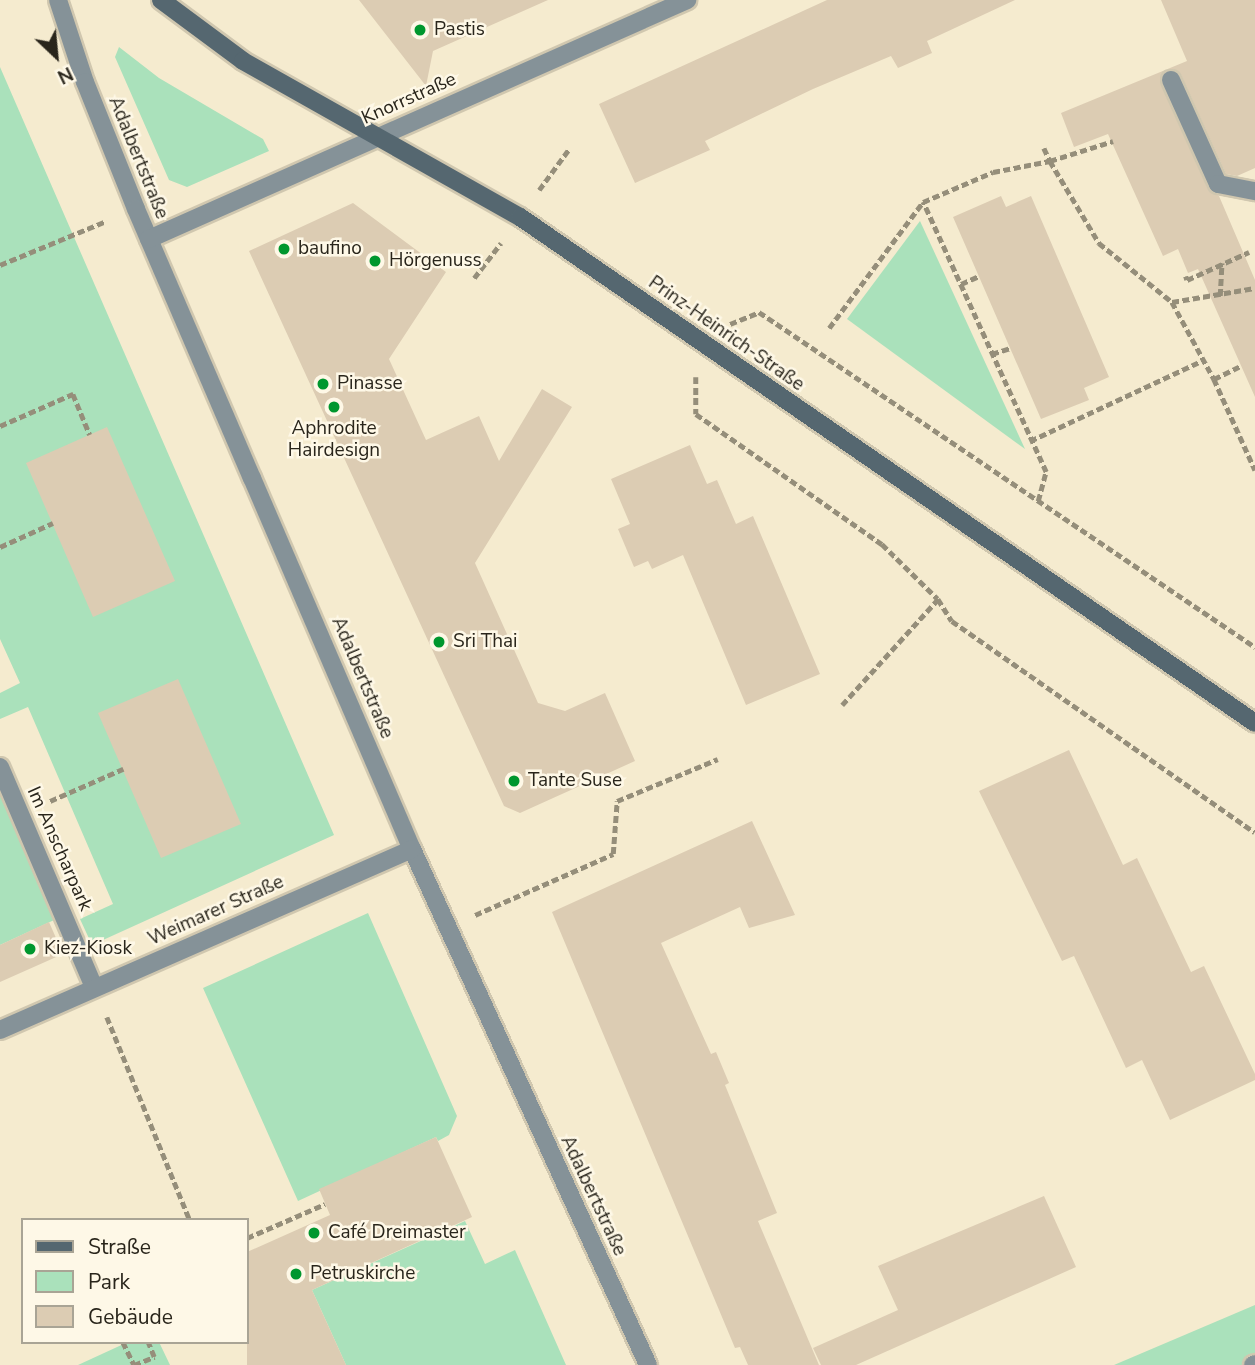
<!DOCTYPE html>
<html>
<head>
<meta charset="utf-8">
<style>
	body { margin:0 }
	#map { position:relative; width:1255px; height:1365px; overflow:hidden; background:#f5ebcf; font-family:"Nunito Sans",sans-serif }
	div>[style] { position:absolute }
	.green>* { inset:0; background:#aae1bb }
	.building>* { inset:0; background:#dcccb3 }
	.path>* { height:4.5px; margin-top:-2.25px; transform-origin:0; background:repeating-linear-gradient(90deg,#958e7a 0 7px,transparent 0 10.5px) }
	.roads { filter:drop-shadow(2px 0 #d0c7af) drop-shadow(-2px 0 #d0c7af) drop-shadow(0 2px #d0c7af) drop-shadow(0 -2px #d0c7af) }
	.service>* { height:18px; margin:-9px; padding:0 9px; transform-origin:9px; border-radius:9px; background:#859298 }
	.minor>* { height:18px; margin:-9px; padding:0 9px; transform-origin:9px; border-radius:9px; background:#859298 }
	.secondary>* { height:18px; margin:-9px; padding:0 9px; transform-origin:9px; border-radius:9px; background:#556770 }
	.dots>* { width:19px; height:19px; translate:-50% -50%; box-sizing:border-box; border:4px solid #fef8e7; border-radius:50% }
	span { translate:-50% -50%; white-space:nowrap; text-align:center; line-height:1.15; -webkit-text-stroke:5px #fef8e7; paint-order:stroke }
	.poi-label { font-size:19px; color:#29251b }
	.left { translate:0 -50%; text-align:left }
	.street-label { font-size:19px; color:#29251b }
	.legend { position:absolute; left:21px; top:1218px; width:228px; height:126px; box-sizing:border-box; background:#fef8e7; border:2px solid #a9a495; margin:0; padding:9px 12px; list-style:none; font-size:21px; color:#29251b }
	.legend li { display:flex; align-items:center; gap:14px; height:35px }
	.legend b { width:35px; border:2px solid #a9a495 }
	.north { position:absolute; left:21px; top:21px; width:70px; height:70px; -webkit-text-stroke:5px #fef8e7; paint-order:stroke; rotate:154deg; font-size:19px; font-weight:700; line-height:28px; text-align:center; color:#29251b }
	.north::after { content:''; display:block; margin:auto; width:24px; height:32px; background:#29251b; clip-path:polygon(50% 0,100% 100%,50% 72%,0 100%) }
</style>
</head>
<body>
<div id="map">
	<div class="green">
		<i style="clip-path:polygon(119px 47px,159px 78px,263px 139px,269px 151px,187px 187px,169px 180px,115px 57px)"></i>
		<i style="clip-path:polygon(0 67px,334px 835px,92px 945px,80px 919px,113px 904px,28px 707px,0 719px,0 693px,20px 683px,0 639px)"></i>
		<i style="clip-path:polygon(920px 221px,1025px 449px,847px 319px)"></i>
		<i style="clip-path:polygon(0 767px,65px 915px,0 945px)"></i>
		<i style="clip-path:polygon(368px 913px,457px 1116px,449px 1135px,438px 1141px,436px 1137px,298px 1201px,203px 988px)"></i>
		<i style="clip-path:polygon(465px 1221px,485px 1264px,515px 1250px,566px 1365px,346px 1365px,312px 1290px)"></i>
		<i style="clip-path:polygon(1255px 1305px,1255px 1365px,1114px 1365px)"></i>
		<i style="clip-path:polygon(128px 1342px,159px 1342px,170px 1365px,78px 1365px)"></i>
	</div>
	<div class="building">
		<i style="clip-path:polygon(359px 0,548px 0,433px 51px,426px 86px)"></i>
		<i style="clip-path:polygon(827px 0,1015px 0,927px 41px,932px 53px,898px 68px,891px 56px,813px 89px,705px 141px,710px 150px,635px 183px,599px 104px)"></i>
		<i style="clip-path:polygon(1161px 0,1255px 0,1255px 168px,1237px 176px,1226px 174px,1181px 75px,1167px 69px,1160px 80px,1208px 189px,1219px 196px,1255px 280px,1255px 397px,1198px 269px,1188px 273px,1178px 249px,1163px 256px,1108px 134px,1074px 147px,1061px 113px,1187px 61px)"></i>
		<i style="clip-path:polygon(1001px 196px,1006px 207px,1031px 196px,1109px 377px,1084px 388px,1089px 400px,1041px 419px,953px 217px)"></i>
		<i style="clip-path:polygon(353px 203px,446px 272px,389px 359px,426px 440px,479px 416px,499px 461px,542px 389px,572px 407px,475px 563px,538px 703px,565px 711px,605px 693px,635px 761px,520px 813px,504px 806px,249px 251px)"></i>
		<i style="clip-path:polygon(107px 427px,175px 581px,93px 617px,26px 463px)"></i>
		<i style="clip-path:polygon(690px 445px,707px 484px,717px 480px,736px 524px,753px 516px,820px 674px,746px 705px,683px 555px,652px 569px,648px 561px,634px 567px,618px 529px,630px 524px,611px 479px)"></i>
		<i style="clip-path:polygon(178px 679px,241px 824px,161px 858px,98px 713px)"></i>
		<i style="clip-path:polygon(1069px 750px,1123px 865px,1137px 858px,1191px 972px,1204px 966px,1255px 1074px,1255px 1080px,1170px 1120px,1142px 1060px,1126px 1068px,1074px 956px,1062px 961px,979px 791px)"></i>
		<i style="clip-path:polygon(752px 821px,795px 915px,749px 928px,740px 907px,661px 943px,711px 1054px,716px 1052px,729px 1083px,725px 1085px,777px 1213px,758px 1221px,819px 1365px,748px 1365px,740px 1347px,735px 1348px,552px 912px)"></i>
		<i style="clip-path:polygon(49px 922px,63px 954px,0 982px,0 945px)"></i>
		<i style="clip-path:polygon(436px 1137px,472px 1217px,312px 1290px,346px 1365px,247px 1365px,247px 1252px,330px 1215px,319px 1189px)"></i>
		<i style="clip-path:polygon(1044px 1196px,1076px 1267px,856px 1365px,821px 1365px,813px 1348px,898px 1310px,878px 1266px)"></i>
	</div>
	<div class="path">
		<i style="left:1044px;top:148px;width:14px;rotate:65deg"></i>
		<i style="left:1050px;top:161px;width:66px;rotate:-17.6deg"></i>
		<i style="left:539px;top:190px;width:51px;rotate:-53.8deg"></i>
		<i style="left:0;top:265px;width:115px;rotate:-22.5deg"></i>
		<i style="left:1186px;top:276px;width:4px;rotate:76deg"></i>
		<i style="left:1187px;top:280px;width:68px;rotate:-24.3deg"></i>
		<i style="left:474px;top:278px;width:44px;rotate:-52.4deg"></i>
		<i style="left:961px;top:284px;width:20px;rotate:-24deg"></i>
		<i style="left:1220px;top:296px;width:33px;rotate:-87deg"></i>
		<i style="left:1172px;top:302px;width:84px;rotate:-9.6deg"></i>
		<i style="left:730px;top:324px;width:31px;rotate:-22deg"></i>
		<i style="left:759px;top:312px;width:599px;rotate:34.04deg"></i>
		<i style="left:829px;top:328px;width:157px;rotate:-53.3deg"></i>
		<i style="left:992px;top:354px;width:19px;rotate:-18deg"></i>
		<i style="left:696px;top:377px;width:37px;rotate:90deg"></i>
		<i style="left:696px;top:414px;width:227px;rotate:35deg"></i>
		<i style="left:882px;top:544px;width:78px;rotate:44.5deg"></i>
		<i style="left:938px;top:599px;width:26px;rotate:58deg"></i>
		<i style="left:952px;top:621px;width:369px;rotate:34.9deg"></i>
		<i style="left:1214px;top:379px;width:30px;rotate:-26deg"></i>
		<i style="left:0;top:426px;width:80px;rotate:-23.7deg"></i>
		<i style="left:73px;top:394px;width:44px;rotate:67.5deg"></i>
		<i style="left:1030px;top:441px;width:192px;rotate:-25deg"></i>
		<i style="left:1038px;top:501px;width:30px;rotate:-75deg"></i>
		<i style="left:1046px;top:472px;width:297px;rotate:-114.5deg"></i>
		<i style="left:923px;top:202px;width:76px;rotate:-23.2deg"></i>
		<i style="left:993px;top:172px;width:58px;rotate:-10.9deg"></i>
		<i style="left:1050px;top:161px;width:96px;rotate:59.1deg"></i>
		<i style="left:1099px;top:243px;width:94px;rotate:38.9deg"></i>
		<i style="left:1172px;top:302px;width:88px;rotate:61.4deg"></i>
		<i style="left:1214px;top:379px;width:100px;rotate:65.7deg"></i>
		<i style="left:0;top:547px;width:58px;rotate:-24.4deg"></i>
		<i style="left:842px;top:705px;width:143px;rotate:-47.8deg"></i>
		<i style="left:50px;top:801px;width:80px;rotate:-23.7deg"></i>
		<i style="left:475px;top:915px;width:151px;rotate:-23.8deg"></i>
		<i style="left:613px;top:854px;width:53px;rotate:-85.7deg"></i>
		<i style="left:617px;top:801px;width:109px;rotate:-22.6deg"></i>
		<i style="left:107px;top:1017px;width:219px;rotate:67.8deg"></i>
		<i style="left:247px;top:1238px;width:85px;rotate:-23.6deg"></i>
		<i style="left:123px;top:1342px;width:25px;rotate:64deg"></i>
		<i style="left:134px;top:1365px;width:22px;rotate:-22deg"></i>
		<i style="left:154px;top:1357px;width:16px;rotate:-112deg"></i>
	</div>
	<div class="roads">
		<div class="service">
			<i style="left:1171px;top:80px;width:114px;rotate:65.7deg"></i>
			<i style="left:1218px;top:184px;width:38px;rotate:11deg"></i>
			<i style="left:1253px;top:1365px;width:2px;rotate:-27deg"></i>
		</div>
		<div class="minor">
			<i style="left:58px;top:0;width:86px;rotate:71.8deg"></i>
			<i style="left:85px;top:82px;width:137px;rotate:68.1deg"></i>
			<i style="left:136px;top:209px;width:293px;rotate:66.7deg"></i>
			<i style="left:252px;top:478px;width:404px;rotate:66.7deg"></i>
			<i style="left:412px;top:849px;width:567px;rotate:65.42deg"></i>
			<i style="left:149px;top:239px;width:589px;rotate:-23.95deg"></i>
			<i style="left:0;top:767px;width:239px;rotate:66.9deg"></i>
			<i style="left:0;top:1030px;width:450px;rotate:-23.7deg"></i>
		</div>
		<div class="secondary">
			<i style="left:161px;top:0;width:102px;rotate:36.6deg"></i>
			<i style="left:243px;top:61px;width:318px;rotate:29.4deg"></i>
			<i style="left:520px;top:217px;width:892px;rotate:34.54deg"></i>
		</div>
	</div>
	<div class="dots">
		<i style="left:420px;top:30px;background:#00972e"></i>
		<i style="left:284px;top:249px;background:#00972e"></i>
		<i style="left:375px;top:261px;background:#00972e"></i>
		<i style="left:323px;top:384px;background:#00972e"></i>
		<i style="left:334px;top:407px;background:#00972e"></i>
		<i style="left:439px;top:642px;background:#00972e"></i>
		<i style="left:514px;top:781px;background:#00972e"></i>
		<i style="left:30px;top:949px;background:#00972e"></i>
		<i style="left:314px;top:1233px;background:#00972e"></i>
		<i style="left:296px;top:1274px;background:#00972e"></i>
	</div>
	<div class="poi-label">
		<span class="left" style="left:434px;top:30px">Pastis</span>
		<span class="left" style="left:298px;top:249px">baufino</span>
		<span class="left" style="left:389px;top:261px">Hörgenuss</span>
		<span class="left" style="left:337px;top:384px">Pinasse</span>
		<span style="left:334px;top:440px">Aphrodite<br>Hairdesign</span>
		<span class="left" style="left:453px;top:642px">Sri Thai</span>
		<span class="left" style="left:528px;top:781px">Tante Suse</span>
		<span class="left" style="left:44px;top:949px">Kiez-Kiosk</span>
		<span class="left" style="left:328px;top:1233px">Café Dreimaster</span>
		<span class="left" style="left:310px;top:1274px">Petruskirche</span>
	</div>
	<div class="street-label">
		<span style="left:409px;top:99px;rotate:-24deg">Knorrstraße</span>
		<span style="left:138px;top:158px;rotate:68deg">Adalbertstraße</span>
		<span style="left:726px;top:334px;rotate:35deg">Prinz-Heinrich-Straße</span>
		<span style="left:362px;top:678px;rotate:67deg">Adalbertstraße</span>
		<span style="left:59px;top:849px;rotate:66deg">Im Anscharpark</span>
		<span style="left:216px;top:911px;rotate:-24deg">Weimarer Straße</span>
		<span style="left:593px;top:1196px;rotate:65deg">Adalbertstraße</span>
	</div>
	<ul class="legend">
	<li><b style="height:9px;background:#556770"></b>Straße</li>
	<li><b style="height:19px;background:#aae1bb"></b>Park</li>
	<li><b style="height:19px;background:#dcccb3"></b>Gebäude</li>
	</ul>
	<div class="north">N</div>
</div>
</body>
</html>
